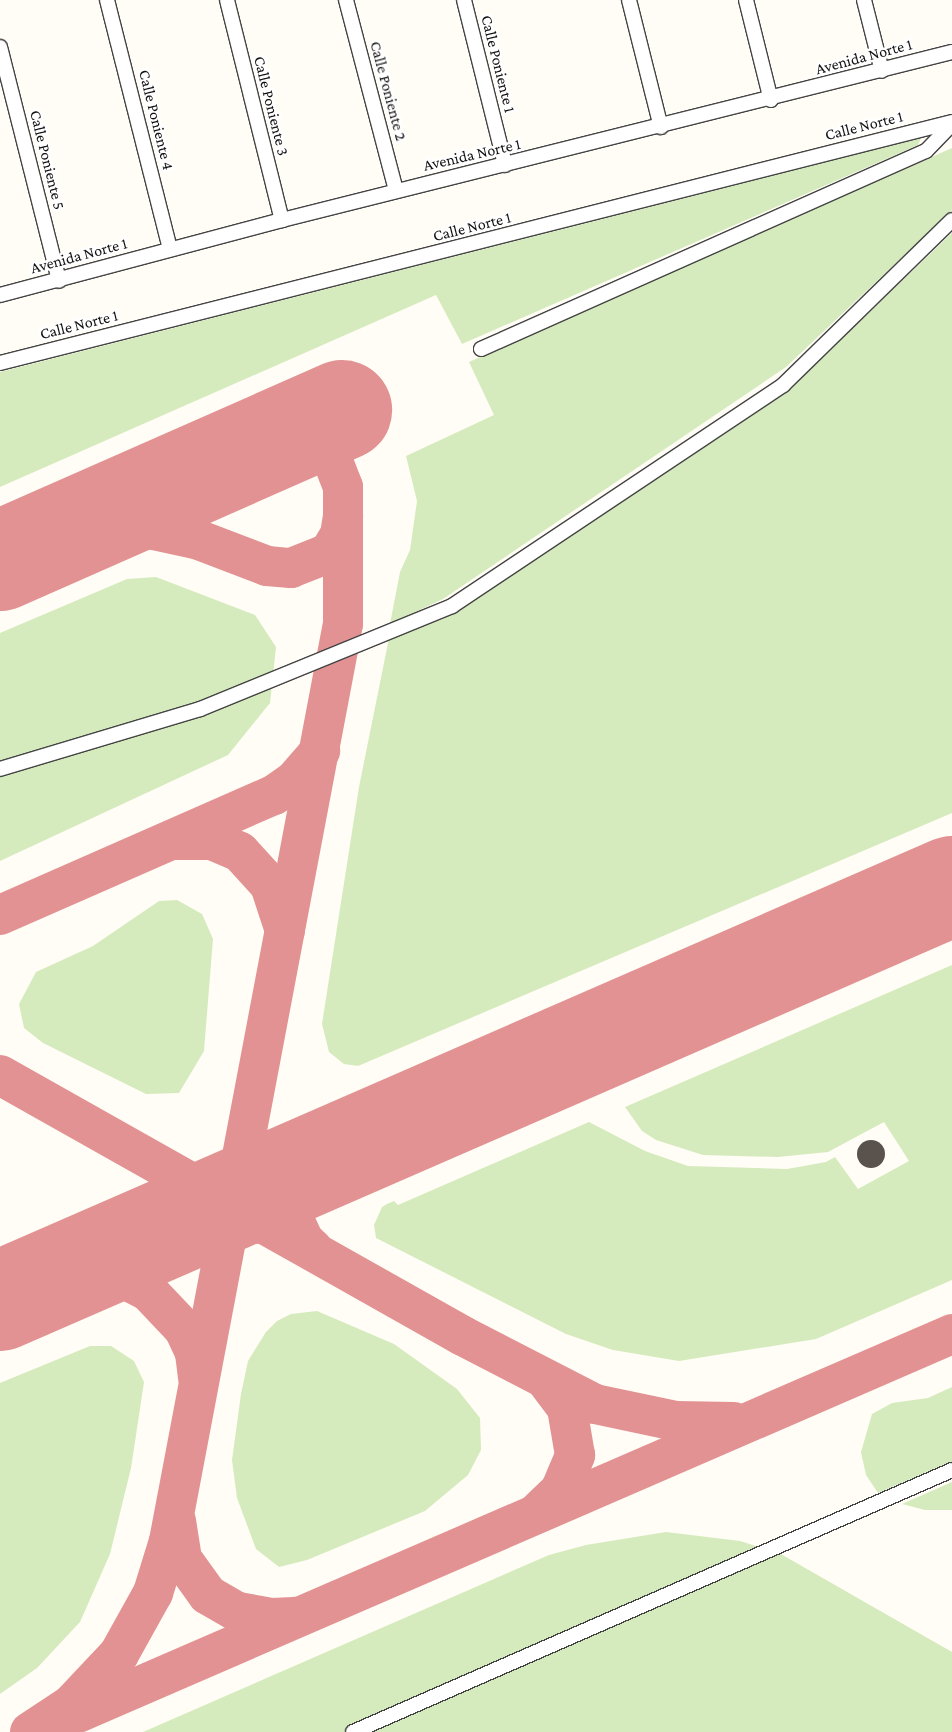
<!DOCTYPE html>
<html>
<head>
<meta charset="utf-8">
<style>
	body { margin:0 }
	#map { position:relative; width:952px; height:1732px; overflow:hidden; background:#fffdf5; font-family:"Crimson Pro",serif }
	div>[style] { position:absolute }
	.green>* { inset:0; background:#d5ebbd }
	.taxiway>* { height:40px; margin:-20px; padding:0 20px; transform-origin:20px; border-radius:20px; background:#e29292 }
	.runway>* { height:100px; margin:-50px; padding:0 50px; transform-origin:50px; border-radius:50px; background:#e29292 }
	.building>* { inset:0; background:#5a524d }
	.round { border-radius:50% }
	.roads { filter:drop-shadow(1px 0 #444) drop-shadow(-1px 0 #444) drop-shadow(0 1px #444) drop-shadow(0 -1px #444) }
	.minor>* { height:14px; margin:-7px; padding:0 7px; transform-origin:7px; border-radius:7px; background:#fff }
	span { translate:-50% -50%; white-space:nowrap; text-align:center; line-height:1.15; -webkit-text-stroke:5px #fff; paint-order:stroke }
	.street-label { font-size:16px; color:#111 }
</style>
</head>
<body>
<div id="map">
	<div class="green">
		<i style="clip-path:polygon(921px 138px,918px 145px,462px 344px,436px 295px,0 487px,0 372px)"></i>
		<i style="clip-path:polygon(952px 148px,952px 210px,786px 367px,443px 599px,390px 624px,400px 572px,410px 550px,417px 501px,406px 456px,494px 415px,469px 362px)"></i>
		<i style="clip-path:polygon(952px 233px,952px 813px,358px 1066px,344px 1064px,329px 1052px,322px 1024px,359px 787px,389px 638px,443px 619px,783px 389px,831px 349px)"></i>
		<i style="clip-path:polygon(156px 577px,255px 615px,276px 647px,270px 703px,228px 755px,0 861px,0 633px,127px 579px)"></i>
		<i style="clip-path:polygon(177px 900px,202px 914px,213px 939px,204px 1051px,179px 1093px,146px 1094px,43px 1043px,24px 1028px,19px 1004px,36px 972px,93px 946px,159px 901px)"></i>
		<i style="clip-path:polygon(952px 965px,952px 1280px,816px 1339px,679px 1361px,613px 1350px,566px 1334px,376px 1238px,374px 1225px,382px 1207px,387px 1204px,394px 1201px,398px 1205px,589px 1122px,645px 1151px,688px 1166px,787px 1169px,826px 1162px,835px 1157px,858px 1189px,909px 1161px,884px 1122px,828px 1152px,778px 1157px,703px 1155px,656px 1140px,642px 1131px,625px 1107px)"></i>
		<i style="clip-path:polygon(317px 1311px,394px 1344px,457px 1389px,480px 1418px,481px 1450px,468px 1475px,425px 1511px,307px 1560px,279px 1567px,256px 1549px,237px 1498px,232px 1460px,241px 1394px,248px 1361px,266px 1332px,277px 1321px,291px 1314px)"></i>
		<i style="clip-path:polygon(90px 1346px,111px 1346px,134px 1361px,144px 1382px,131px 1468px,110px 1554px,80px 1622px,37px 1668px,0 1694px,0 1383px)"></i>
		<i style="clip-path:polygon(952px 1387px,952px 1461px,878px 1493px,866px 1475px,861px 1452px,872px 1414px,892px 1403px,928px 1398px)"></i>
		<i style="clip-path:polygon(952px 1482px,952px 1510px,925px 1510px,902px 1504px)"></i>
		<i style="clip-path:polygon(666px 1532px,740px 1541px,779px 1553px,952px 1652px,952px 1732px,143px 1732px,549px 1555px,586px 1545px)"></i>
	</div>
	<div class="taxiway">
		<i style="left:41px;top:543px;width:49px;rotate:-17.7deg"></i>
		<i style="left:88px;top:528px;width:47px;rotate:-2.4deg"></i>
		<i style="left:135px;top:526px;width:66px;rotate:12.3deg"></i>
		<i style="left:199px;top:540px;width:73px;rotate:20.9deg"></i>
		<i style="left:267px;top:566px;width:24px;rotate:5deg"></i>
		<i style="left:291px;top:568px;width:41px;rotate:-21.5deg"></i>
		<i style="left:329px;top:553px;width:21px;rotate:-59deg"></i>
		<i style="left:340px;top:535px;width:20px;rotate:-81deg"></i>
		<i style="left:175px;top:840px;width:37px"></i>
		<i style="left:212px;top:840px;width:30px;rotate:23deg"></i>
		<i style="left:240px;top:852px;width:45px;rotate:47.7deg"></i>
		<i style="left:270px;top:885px;width:48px;rotate:71.9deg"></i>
		<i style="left:0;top:915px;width:299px;rotate:-23.7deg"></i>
		<i style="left:274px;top:795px;width:24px;rotate:-35deg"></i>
		<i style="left:294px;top:781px;width:40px;rotate:-49deg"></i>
		<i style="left:0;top:1075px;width:531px;rotate:29.41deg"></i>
		<i style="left:463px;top:1336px;width:148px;rotate:27.3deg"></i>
		<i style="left:595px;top:1404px;width:83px;rotate:11.9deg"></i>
		<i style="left:676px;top:1421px;width:58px;rotate:1deg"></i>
		<i style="left:214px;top:1176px;width:40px;rotate:2.9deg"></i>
		<i style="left:254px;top:1178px;width:64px;rotate:-13.6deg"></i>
		<i style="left:313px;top:1249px;width:12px;rotate:-138deg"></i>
		<i style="left:304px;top:1241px;width:21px;rotate:-115deg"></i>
		<i style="left:295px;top:1222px;width:23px;rotate:-88deg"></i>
		<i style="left:296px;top:1199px;width:22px;rotate:-66deg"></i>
		<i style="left:305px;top:1179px;width:36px;rotate:-39deg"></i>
		<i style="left:107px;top:1254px;width:70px;rotate:-22.6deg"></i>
		<i style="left:172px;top:1227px;width:37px;rotate:-14deg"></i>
		<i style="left:208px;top:1218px;width:24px"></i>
		<i style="left:232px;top:1218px;width:26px;rotate:13deg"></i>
		<i style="left:44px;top:1282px;width:53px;rotate:-7.5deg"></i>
		<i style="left:97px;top:1275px;width:27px;rotate:8deg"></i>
		<i style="left:124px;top:1279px;width:28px;rotate:27deg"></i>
		<i style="left:149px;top:1292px;width:51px;rotate:46.6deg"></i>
		<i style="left:184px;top:1329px;width:26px;rotate:65deg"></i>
		<i style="left:195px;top:1353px;width:25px;rotate:83deg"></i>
		<i style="left:538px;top:1512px;width:30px;rotate:-44deg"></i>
		<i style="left:560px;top:1491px;width:39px;rotate:-67deg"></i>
		<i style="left:575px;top:1455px;width:48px;rotate:-99.7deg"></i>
		<i style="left:567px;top:1408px;width:36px;rotate:-127deg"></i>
		<i style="left:176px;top:1521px;width:38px;rotate:81deg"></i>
		<i style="left:182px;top:1559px;width:44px;rotate:54.2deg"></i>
		<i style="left:208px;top:1595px;width:34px;rotate:30deg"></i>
		<i style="left:238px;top:1612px;width:35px;rotate:10deg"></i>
		<i style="left:272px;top:1618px;width:22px;rotate:-3deg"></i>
		<i style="left:73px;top:1715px;width:958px;rotate:-23.43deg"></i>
		<i style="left:30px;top:1732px;width:49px;rotate:-33.4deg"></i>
		<i style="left:71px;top:1705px;width:70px;rotate:-46.7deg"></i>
		<i style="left:119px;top:1654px;width:70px;rotate:-60.9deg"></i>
		<i style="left:153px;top:1593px;width:54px;rotate:-72.9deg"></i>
		<i style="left:169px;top:1541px;width:933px;rotate:-79.26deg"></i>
		<i style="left:343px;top:624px;width:137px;rotate:-90deg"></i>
		<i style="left:343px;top:487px;width:72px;rotate:-111.2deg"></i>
	</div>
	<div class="runway">
		<i style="left:0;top:561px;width:374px;rotate:-23.8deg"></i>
		<i style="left:0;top:1301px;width:1039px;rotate:-23.55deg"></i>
	</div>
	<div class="building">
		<i class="round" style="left:857px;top:1140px;width:28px;height:28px"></i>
	</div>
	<div class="roads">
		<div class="minor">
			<i style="left:107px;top:0;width:257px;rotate:75.8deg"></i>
			<i style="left:227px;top:0;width:227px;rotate:76deg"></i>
			<i style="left:346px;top:0;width:197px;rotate:75.3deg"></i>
			<i style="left:464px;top:0;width:170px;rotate:76deg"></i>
			<i style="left:629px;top:0;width:131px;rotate:75.9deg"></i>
			<i style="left:746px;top:0;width:103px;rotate:76deg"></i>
			<i style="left:864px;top:0;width:73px;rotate:75.8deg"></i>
			<i style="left:0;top:47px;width:241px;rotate:75.8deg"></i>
			<i style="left:0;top:295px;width:292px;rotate:-14.9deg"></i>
			<i style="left:282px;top:220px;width:691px;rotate:-14.08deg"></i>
			<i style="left:481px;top:349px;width:487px;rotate:-24deg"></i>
			<i style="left:926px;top:151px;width:37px;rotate:-46deg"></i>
			<i style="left:0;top:363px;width:982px;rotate:-14.21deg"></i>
			<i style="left:0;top:769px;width:209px;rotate:-16.7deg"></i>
			<i style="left:200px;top:709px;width:272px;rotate:-22.2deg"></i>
			<i style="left:452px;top:606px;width:398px;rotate:-33.7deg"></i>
			<i style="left:783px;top:385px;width:236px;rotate:-44.3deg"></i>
			<i style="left:353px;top:1732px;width:654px;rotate:-23.62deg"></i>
		</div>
	</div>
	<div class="street-label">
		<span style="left:864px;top:57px;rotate:-15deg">Avenida Norte 1</span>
		<span style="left:498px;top:64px;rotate:76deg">Calle Poniente 1</span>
		<span style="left:388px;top:91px;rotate:75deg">Calle Poniente 2</span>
		<span style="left:271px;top:106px;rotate:76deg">Calle Poniente 3</span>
		<span style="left:156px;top:120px;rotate:76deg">Calle Poniente 4</span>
		<span style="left:864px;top:126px;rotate:-14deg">Calle Norte 1</span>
		<span style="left:472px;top:155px;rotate:-13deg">Avenida Norte 1</span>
		<span style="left:47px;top:160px;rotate:76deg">Calle Poniente 5</span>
		<span style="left:472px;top:227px;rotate:-14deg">Calle Norte 1</span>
		<span style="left:79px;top:256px;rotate:-15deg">Avenida Norte 1</span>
		<span style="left:79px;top:325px;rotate:-14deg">Calle Norte 1</span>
	</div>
</div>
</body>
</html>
